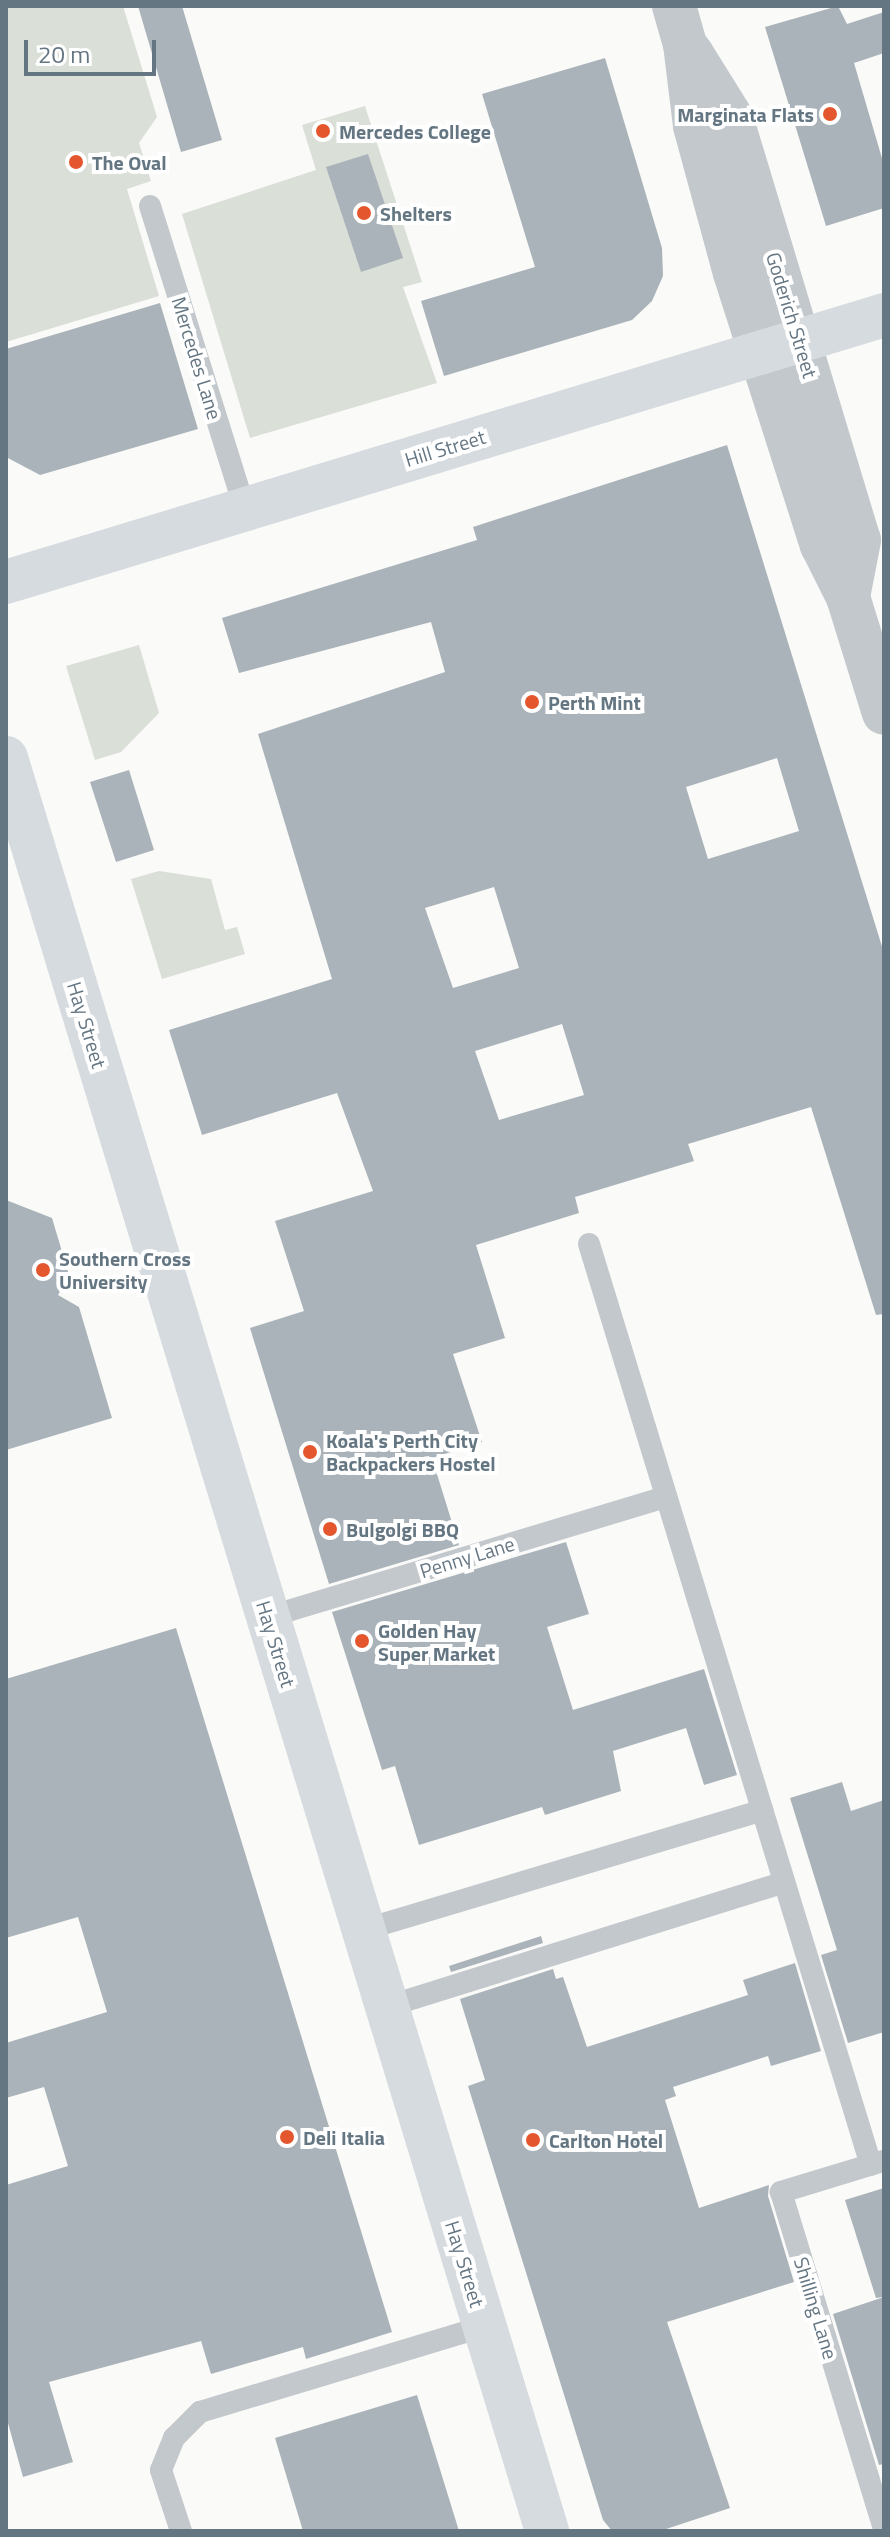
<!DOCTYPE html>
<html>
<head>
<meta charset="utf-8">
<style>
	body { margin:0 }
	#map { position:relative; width:890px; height:2537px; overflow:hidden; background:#fafaf8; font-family:"Titillium Web",sans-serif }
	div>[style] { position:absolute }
	.green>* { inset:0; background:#dadfd7 }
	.building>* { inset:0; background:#aab3b9 }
	.service>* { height:22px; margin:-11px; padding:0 11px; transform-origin:11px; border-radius:11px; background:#c3c8cc }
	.tertiary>* { height:44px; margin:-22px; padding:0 22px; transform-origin:22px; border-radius:22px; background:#c3c8cc }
	.secondary>* { height:44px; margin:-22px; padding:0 22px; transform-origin:22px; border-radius:22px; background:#d6dbdf }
	.dots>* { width:22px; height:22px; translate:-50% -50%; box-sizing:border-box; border:4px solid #fff; border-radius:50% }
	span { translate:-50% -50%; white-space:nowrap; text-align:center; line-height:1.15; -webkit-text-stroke:8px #fff; paint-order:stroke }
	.poi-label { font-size:20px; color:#657683; font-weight:700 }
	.right { translate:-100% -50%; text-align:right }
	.left { translate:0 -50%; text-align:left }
	.street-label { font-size:20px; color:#657683 }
	.frame { position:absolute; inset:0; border:8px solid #657683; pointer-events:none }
	.scale { position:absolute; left:24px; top:40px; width:132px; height:36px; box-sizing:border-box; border:4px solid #657683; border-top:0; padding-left:10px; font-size:24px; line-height:28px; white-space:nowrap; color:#657683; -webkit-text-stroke:6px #fff; paint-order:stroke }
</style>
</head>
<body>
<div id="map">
	<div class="green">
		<i style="clip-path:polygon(6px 6px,123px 6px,157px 117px,139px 143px,151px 181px,127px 189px,159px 296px,6px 342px)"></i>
		<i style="clip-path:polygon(365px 106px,422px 282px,403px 287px,437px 383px,250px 438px,182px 214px,316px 170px,302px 125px)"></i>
		<i style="clip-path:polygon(139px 645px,159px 713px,121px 752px,95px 760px,66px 666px)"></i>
		<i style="clip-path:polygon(159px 871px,211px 879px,225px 930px,237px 927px,245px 954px,162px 979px,131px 879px)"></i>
	</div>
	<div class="building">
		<i style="clip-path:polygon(138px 6px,182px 6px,222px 140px,181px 152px)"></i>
		<i style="clip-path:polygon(838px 6px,847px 24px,884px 12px,884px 53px,854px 63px,884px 165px,884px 208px,826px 226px,765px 27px)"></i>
		<i style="clip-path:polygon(605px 58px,662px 248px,663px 276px,652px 301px,632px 320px,444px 376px,421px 301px,535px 267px,482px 94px)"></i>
		<i style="clip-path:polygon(368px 154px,403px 258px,361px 272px,326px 167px)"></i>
		<i style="clip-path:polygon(160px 303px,198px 429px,40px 475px,6px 457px,6px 349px)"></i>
		<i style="clip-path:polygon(evenodd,727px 445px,884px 953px,884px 1314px,876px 1315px,811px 1107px,688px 1144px,694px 1161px,575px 1197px,579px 1213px,476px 1245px,505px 1338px,453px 1354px,482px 1442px,432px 1458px,459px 1545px,329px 1584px,250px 1328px,304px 1311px,275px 1221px,373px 1191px,337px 1093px,202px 1135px,169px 1030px,332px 979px,258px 734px,445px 672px,431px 622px,239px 673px,222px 618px,477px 540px,473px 527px,727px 445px,777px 758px,799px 831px,708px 859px,686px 787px,777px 758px,727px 445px,494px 887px,519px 968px,453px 988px,425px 908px,494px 887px,727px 445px,562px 1024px,584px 1095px,499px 1120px,475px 1051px,562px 1024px)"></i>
		<i style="clip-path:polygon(129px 770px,154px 850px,116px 862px,90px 782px)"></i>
		<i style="clip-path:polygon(6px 1200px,52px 1218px,69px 1275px,58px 1295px,79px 1307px,112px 1418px,6px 1450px)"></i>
		<i style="clip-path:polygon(566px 1542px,589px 1614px,547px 1627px,573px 1710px,704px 1669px,737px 1775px,704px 1785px,686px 1728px,613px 1751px,621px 1791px,545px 1815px,542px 1807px,419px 1845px,395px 1766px,382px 1770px,332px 1612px)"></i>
		<i style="clip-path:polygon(176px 1628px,392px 2332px,306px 2359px,303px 2347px,211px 2374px,201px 2341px,49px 2382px,73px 2462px,23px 2477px,6px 2416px,6px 2185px,68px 2166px,44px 2087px,6px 2098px,6px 2043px,107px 2012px,78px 1917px,6px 1938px,6px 1679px)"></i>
		<i style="clip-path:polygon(842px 1782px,851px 1811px,884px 1800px,884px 2032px,848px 2043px,821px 1955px,837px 1950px,790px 1798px)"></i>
		<i style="clip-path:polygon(541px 1936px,543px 1943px,451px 1972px,449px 1966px)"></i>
		<i style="clip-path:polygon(795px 1963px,821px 2051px,771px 2066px,768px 2056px,673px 2087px,676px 2096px,665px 2100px,699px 2208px,769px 2185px,768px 2196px,794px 2282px,667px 2322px,730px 2508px,660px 2531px,612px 2531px,603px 2520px,468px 2086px,485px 2080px,460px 1999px,553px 1969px,556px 1979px,563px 1977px,587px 2047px,748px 1995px,743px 1980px)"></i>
		<i style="clip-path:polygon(884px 2188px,884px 2297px,876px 2298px,845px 2200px)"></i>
		<i style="clip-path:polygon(884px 2297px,884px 2464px,879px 2465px,833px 2314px)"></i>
		<i style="clip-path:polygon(417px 2395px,459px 2531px,303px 2531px,275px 2438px)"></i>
	</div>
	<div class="service">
		<i style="left:150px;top:206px;width:318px;rotate:72.6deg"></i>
		<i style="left:589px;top:1244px;width:963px;rotate:72.98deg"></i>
		<i style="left:268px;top:1617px;width:416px;rotate:-16.8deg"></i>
		<i style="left:363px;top:1930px;width:417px;rotate:-16.7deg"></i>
		<i style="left:386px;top:2007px;width:417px;rotate:-17.4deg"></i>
		<i style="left:883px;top:2161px;width:107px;rotate:163.1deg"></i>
		<i style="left:781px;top:2192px;width:351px;rotate:73deg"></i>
		<i style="left:181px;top:2531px;width:64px;rotate:-108.2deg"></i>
		<i style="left:161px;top:2470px;width:35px;rotate:-68deg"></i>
		<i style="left:174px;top:2438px;width:37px;rotate:-45deg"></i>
		<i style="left:200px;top:2412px;width:297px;rotate:-16.8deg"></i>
	</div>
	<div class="tertiary">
		<i style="left:674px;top:6px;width:40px;rotate:74deg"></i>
		<i style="left:685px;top:44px;width:83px;rotate:83deg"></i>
		<i style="left:695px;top:126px;width:152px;rotate:74.8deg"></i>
		<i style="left:735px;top:273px;width:286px;rotate:72.3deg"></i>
		<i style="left:822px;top:545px;width:58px;rotate:63.4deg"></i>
		<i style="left:848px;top:597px;width:121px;rotate:72.8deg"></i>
		<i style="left:691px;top:53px;width:75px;rotate:58deg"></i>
		<i style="left:731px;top:117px;width:442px;rotate:73.2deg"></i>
		<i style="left:859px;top:540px;width:58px;rotate:100.9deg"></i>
	</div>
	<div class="secondary">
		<i style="left:6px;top:582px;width:918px;rotate:-16.91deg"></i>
		<i style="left:6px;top:758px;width:1854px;rotate:73.03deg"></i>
	</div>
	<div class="dots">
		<i style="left:830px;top:114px;background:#e4572e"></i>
		<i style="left:323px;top:131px;background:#e4572e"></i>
		<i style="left:76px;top:162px;background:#e4572e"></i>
		<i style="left:364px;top:213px;background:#e4572e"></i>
		<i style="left:532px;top:702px;background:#e4572e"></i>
		<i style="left:43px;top:1270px;background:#e4572e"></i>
		<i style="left:310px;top:1452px;background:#e4572e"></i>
		<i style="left:330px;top:1529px;background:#e4572e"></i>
		<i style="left:362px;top:1641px;background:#e4572e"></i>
		<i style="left:287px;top:2137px;background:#e4572e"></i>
		<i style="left:533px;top:2140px;background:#e4572e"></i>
	</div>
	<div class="poi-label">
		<span class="right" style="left:814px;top:114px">Marginata Flats</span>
		<span class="left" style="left:339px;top:131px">Mercedes College</span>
		<span class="left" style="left:92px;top:162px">The Oval</span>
		<span class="left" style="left:380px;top:213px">Shelters</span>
		<span class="left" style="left:548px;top:702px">Perth Mint</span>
		<span class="left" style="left:59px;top:1270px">Southern Cross<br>University</span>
		<span class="left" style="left:326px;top:1452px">Koala's Perth City<br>Backpackers Hostel</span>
		<span class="left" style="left:346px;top:1529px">Bulgolgi BBQ</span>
		<span class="left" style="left:378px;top:1642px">Golden Hay<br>Super Market</span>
		<span class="left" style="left:303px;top:2137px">Deli Italia</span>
		<span class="left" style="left:549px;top:2140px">Carlton Hotel</span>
	</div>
	<div class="street-label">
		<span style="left:792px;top:315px;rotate:73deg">Goderich Street</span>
		<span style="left:197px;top:358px;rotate:73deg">Mercedes Lane</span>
		<span style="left:445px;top:448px;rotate:-17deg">Hill Street</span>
		<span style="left:87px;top:1025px;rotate:73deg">Hay Street</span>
		<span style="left:467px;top:1557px;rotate:-17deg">Penny Lane</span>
		<span style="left:276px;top:1644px;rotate:73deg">Hay Street</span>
		<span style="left:465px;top:2264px;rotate:73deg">Hay Street</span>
		<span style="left:816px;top:2308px;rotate:73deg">Shilling Lane</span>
	</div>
	<div class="frame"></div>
	<div class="scale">20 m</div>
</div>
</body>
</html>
